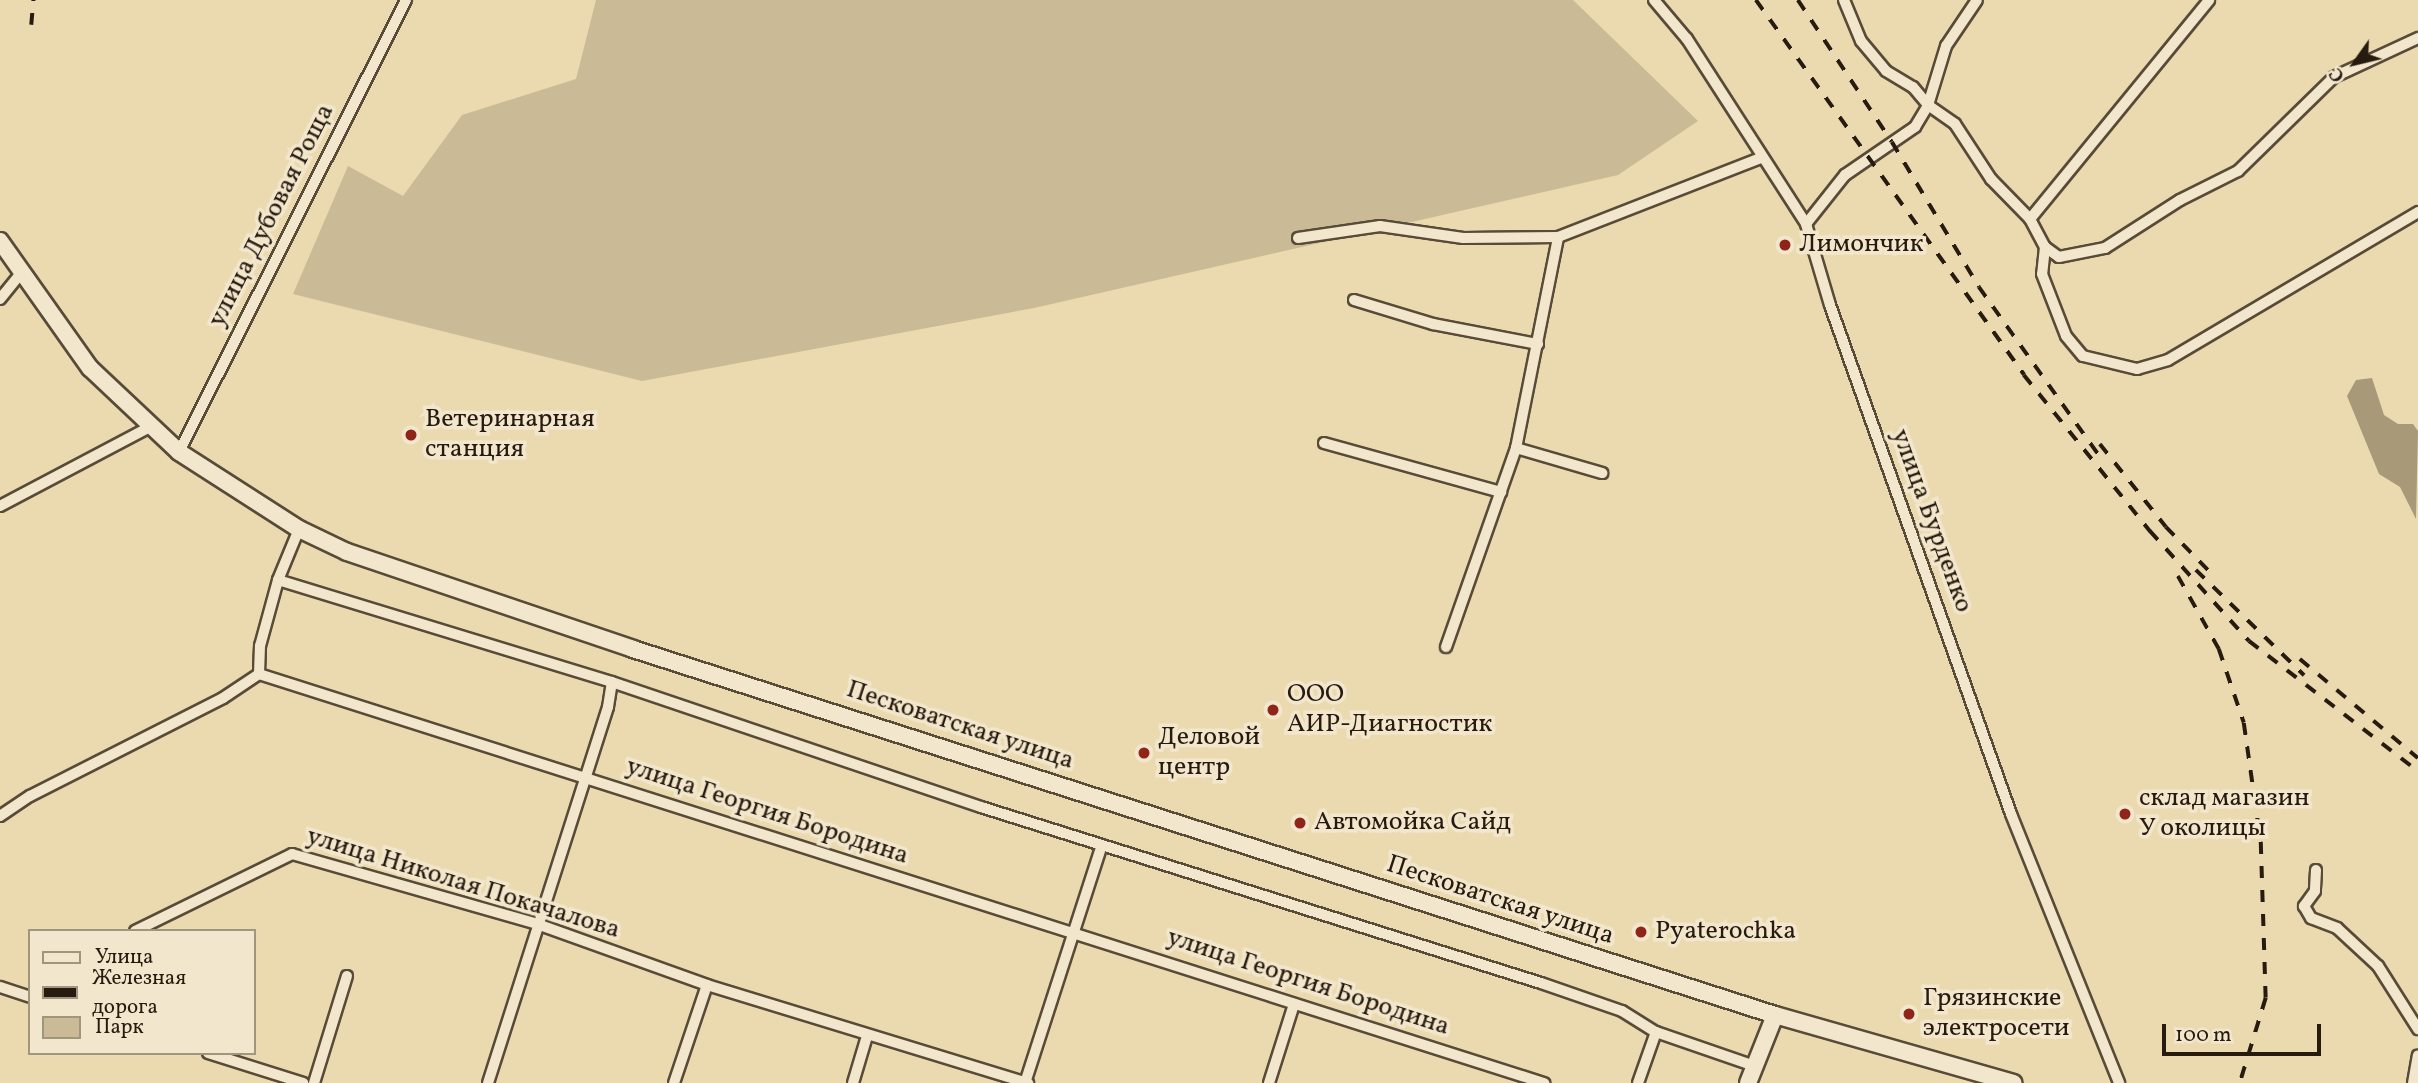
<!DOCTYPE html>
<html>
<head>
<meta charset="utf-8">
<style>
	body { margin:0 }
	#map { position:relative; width:2418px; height:1083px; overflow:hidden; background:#ebdab0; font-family:Vollkorn,serif }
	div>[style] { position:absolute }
	.green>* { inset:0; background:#caba95 }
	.water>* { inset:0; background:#a89979 }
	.roads { filter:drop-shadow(2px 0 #584b37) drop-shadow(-2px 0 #584b37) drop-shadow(0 2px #584b37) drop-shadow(0 -2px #584b37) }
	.minor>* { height:10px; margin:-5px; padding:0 5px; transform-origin:5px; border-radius:5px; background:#f2e7cc }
	.secondary>* { height:16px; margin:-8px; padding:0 8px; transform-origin:8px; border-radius:8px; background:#f2e7cc }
	.rail>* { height:3.5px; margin-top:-1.75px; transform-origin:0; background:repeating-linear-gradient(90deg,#271b0f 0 12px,transparent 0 24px) }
	.dots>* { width:19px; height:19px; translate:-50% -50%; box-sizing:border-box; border:4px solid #f2e7cc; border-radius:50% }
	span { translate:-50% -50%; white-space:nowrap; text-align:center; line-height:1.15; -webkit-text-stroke:7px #f2e7cc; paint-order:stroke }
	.street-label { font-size:26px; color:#271b0f }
	.poi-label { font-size:26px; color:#271b0f }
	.left { translate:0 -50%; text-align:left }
	.legend { position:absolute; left:28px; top:929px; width:228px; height:126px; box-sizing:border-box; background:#f2e7cc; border:2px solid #a19580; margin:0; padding:9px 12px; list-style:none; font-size:21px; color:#271b0f }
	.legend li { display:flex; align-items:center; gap:14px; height:35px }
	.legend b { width:35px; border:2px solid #a19580 }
	.north { position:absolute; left:2320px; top:28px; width:70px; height:70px; -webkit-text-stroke:5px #f2e7cc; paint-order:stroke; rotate:236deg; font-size:19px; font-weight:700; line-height:28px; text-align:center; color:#271b0f }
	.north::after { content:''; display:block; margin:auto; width:24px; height:32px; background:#271b0f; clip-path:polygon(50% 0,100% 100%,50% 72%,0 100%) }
	.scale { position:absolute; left:2162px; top:1024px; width:159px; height:32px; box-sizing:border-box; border:4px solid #271b0f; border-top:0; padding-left:9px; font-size:21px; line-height:24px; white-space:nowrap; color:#271b0f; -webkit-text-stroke:5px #f2e7cc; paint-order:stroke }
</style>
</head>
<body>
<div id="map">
	<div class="green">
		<i style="clip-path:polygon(596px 0,1573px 0,1698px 121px,1618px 175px,1034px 308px,642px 381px,293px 294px,348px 166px,403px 196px,462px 115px,576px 79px)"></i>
	</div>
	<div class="water">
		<i style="clip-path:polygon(2372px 378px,2384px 415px,2398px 424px,2413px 424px,2418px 431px,2416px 519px,2400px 487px,2379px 474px,2347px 396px,2356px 380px)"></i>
	</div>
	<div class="roads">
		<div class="minor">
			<i style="left:1654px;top:0;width:51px;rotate:49.8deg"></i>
			<i style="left:1687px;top:39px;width:220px;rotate:57.2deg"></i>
			<i style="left:1806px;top:224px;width:84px;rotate:73.5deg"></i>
			<i style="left:1830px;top:305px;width:540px;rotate:70.42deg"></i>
			<i style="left:2011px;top:814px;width:290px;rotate:68.1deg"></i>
			<i style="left:1844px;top:0;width:44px;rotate:67.5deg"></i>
			<i style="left:1861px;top:41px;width:39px;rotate:50deg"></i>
			<i style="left:1886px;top:71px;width:31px;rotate:31deg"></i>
			<i style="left:1913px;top:87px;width:23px;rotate:50deg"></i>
			<i style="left:1928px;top:105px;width:33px;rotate:35deg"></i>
			<i style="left:1955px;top:124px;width:66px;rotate:56.8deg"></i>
			<i style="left:1991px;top:179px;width:56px;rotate:45.7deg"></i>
			<i style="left:2030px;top:219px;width:32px;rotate:62deg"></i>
			<i style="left:2045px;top:247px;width:17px;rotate:36deg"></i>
			<i style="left:2059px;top:257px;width:47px;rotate:-11.1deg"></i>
			<i style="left:2105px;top:248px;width:89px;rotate:-32.6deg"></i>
			<i style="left:2180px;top:200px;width:65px;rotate:-26.6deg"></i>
			<i style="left:2238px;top:171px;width:134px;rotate:-44.4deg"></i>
			<i style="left:2334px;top:77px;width:93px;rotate:-24.9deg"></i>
			<i style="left:2030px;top:219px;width:283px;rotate:-50.7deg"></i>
			<i style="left:1806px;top:224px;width:63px;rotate:-51.5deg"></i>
			<i style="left:1845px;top:175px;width:85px;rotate:-34.4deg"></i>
			<i style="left:1915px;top:127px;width:26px;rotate:-59deg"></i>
			<i style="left:1928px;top:105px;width:62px;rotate:-73deg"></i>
			<i style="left:1946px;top:46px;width:55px;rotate:-56deg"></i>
			<i style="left:1298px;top:238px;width:83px;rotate:-8.3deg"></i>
			<i style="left:1380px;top:226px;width:84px;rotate:8.2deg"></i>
			<i style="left:1463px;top:238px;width:95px;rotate:-0.6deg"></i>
			<i style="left:1558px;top:237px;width:218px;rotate:-21.3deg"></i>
			<i style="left:2045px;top:247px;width:27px;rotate:96deg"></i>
			<i style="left:2042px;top:274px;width:66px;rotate:68.8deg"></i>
			<i style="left:2066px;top:336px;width:26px;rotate:50deg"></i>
			<i style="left:2083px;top:356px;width:56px;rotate:13.5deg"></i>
			<i style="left:2137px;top:369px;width:32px;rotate:-16deg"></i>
			<i style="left:2168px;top:360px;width:291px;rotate:-30.6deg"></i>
			<i style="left:0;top:299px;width:36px;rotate:-51deg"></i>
			<i style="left:1354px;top:300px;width:83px;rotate:16.9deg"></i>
			<i style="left:1433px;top:324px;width:107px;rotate:10.8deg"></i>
			<i style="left:1324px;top:443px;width:184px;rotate:15.5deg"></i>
			<i style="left:1516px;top:448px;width:90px;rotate:16.2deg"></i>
			<i style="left:179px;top:452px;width:506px;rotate:-63.33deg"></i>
			<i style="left:0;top:506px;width:172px;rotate:-27.8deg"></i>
			<i style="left:278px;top:580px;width:349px;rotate:17deg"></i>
			<i style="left:612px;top:682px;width:390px;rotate:18.7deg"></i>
			<i style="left:981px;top:807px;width:587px;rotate:17.45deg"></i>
			<i style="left:1541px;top:983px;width:86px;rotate:19.1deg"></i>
			<i style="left:1622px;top:1011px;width:40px;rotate:32deg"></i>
			<i style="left:1656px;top:1032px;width:105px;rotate:19deg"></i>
			<i style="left:1446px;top:647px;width:211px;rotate:-70.6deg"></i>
			<i style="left:1516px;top:448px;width:215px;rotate:-78.7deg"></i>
			<i style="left:259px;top:674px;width:28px;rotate:-88deg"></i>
			<i style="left:260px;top:646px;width:68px;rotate:-74.7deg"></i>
			<i style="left:278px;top:580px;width:55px;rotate:-67.6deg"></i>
			<i style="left:0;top:816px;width:36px;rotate:-34deg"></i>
			<i style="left:30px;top:796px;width:216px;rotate:-26.9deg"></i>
			<i style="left:223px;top:698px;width:43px;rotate:-33.7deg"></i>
			<i style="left:259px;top:674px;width:1349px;rotate:17.66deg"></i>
			<i style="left:2316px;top:870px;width:21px;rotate:93deg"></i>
			<i style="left:2315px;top:891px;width:19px;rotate:126deg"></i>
			<i style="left:2304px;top:906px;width:14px;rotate:60deg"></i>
			<i style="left:2311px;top:918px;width:28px;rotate:21deg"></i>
			<i style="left:2337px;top:928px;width:56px;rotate:42.8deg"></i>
			<i style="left:2378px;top:966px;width:75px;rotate:57.6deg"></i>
			<i style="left:135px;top:931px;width:175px;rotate:-26.1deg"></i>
			<i style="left:292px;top:854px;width:255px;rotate:15.9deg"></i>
			<i style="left:537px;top:924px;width:181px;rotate:19.7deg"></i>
			<i style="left:707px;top:985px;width:336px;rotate:17deg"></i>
			<i style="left:0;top:987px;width:32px;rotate:18deg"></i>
			<i style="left:208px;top:1053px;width:100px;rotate:17.5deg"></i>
			<i style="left:314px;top:1083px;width:112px;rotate:-72.9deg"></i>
			<i style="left:488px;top:1083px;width:395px;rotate:-72.3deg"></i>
			<i style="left:608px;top:707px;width:25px;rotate:-81deg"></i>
			<i style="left:674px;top:1083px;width:103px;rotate:-71.4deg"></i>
			<i style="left:853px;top:1083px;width:49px;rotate:-73.4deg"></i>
			<i style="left:1025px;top:1083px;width:250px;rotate:-72.1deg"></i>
			<i style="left:1269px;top:1083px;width:83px;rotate:-72.4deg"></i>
			<i style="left:1638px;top:1083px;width:54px;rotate:-70.6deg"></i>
			<i style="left:2413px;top:1083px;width:28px;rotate:-80deg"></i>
		</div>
		<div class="secondary">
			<i style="left:0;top:241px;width:156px;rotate:54.7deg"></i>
			<i style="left:90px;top:368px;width:122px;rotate:43.3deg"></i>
			<i style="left:179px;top:452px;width:143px;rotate:32.7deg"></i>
			<i style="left:299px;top:529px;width:53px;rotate:25.6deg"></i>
			<i style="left:347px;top:552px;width:302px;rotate:18.7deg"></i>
			<i style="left:633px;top:649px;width:1199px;rotate:17.77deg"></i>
			<i style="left:1775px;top:1015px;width:248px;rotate:15.9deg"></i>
			<i style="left:1748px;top:1083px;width:73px;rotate:-68.3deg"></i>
		</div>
	</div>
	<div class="rail">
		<i style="left:1756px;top:0;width:461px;rotate:54.4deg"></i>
		<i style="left:2024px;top:375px;width:201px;rotate:51.1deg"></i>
		<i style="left:2150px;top:531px;width:148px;rotate:48deg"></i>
		<i style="left:2249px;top:641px;width:213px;rotate:37.6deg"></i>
		<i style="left:1798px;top:0;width:170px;rotate:56.5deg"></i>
		<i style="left:1892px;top:142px;width:169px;rotate:59deg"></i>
		<i style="left:1979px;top:287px;width:210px;rotate:54.5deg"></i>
		<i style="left:31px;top:25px;width:25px;rotate:-85deg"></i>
		<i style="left:2100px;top:444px;width:106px;rotate:51.5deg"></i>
		<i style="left:2166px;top:527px;width:66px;rotate:45.6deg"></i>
		<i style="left:2196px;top:570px;width:151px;rotate:44.2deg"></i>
		<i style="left:2178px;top:576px;width:84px;rotate:60.7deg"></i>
		<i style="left:2219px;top:649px;width:78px;rotate:71.3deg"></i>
		<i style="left:2244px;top:723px;width:120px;rotate:81.9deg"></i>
		<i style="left:2261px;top:842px;width:156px;rotate:88.2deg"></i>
		<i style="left:2266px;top:998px;width:89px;rotate:107deg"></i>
		<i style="left:2300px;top:659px;width:154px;rotate:40deg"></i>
	</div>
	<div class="dots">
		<i style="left:1785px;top:245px;background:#8f2418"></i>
		<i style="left:411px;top:435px;background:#8f2418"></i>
		<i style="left:1273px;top:710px;background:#8f2418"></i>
		<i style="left:1144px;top:753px;background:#8f2418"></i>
		<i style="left:2125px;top:814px;background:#8f2418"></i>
		<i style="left:1300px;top:823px;background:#8f2418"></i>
		<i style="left:1641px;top:932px;background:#8f2418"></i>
		<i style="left:1909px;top:1014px;background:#8f2418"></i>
	</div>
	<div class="street-label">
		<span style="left:272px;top:216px;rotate:-63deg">улица Дубовая Роща</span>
		<span style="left:1931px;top:521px;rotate:70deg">улица Бурденко</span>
		<span style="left:960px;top:726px;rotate:18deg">Песковатская улица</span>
		<span style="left:767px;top:812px;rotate:18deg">улица Георгия Бородина</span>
		<span style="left:463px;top:884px;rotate:17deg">улица Николая Покачалова</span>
		<span style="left:1500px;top:901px;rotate:18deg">Песковатская улица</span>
		<span style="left:1308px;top:983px;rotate:18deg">улица Георгия Бородина</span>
	</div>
	<div class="poi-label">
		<span class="left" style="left:1799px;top:245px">Лимончик</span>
		<span class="left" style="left:425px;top:435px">Ветеринарная<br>станция</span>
		<span class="left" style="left:1287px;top:710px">ООО<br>АИР-Диагностик</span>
		<span class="left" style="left:1158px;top:753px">Деловой<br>центр</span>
		<span class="left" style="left:2139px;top:814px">склад магазин<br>У околицы</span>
		<span class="left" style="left:1314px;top:823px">Автомойка Сайд</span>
		<span class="left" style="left:1655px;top:932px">Pyaterochka</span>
		<span class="left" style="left:1923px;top:1014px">Грязинские<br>электросети</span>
	</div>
	<ul class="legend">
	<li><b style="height:9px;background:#f2e7cc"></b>Улица</li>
	<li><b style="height:9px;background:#271b0f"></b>Железная дорога</li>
	<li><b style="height:19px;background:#caba95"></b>Парк</li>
	</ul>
	<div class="north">С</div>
	<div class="scale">100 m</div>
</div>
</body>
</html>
